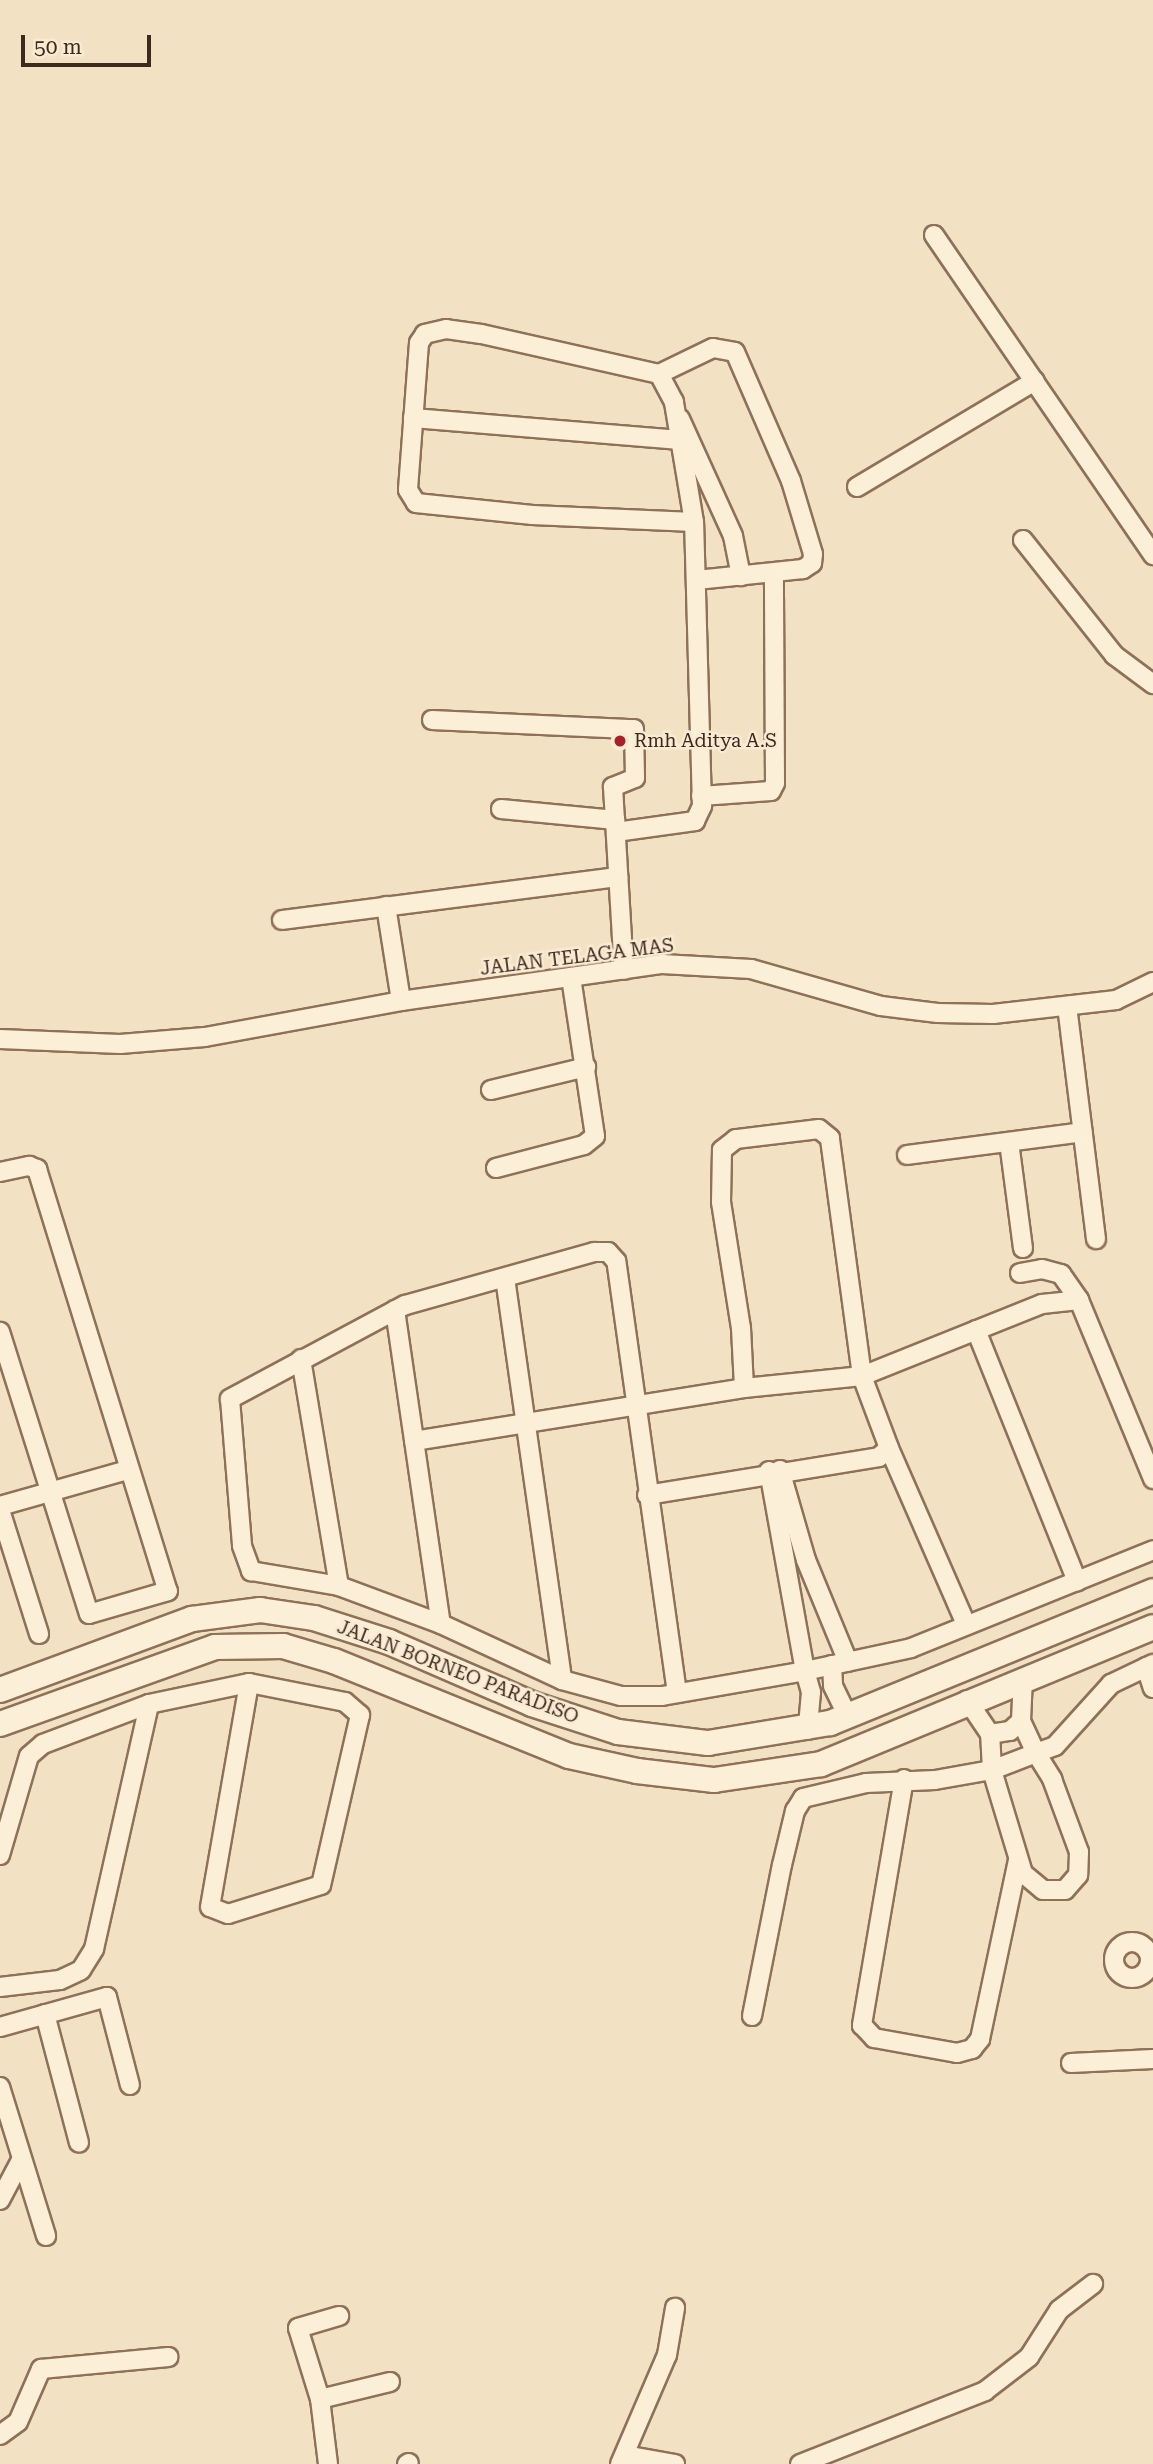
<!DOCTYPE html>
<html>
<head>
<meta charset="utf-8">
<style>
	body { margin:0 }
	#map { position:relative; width:1153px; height:2464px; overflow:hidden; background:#f2e1c3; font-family:"Roboto Serif",serif }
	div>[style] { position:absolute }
	.roads { filter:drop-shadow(2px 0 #8e7158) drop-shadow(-2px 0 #8e7158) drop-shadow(0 2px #8e7158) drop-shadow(0 -2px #8e7158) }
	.street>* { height:18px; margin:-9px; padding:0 9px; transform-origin:9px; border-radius:9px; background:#fcefd7 }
	.street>.ring { margin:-9px; padding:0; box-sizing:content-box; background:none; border:18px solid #fcefd7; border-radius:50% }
	.secondary>* { height:24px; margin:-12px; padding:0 12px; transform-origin:12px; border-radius:12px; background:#fcefd7 }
	.dots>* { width:19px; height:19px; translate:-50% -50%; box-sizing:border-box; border:4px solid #f9ebd3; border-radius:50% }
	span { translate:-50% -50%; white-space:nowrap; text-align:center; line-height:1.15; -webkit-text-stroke:5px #f9ebd3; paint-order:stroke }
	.poi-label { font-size:19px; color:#3d2a1d }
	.left { translate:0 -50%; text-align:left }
	.street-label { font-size:19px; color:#3d2a1d }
	.scale { position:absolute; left:21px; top:35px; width:130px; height:32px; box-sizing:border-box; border:4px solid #3d2a1d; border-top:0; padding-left:9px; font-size:21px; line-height:24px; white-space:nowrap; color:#3d2a1d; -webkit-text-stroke:5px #f9ebd3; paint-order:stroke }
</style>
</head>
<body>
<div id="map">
	<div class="roads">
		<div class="street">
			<i style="left:934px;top:235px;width:388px;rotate:55.6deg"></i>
			<i style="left:659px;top:374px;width:60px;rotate:-25.7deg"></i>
			<i style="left:713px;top:348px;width:22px;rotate:10deg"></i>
			<i style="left:735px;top:352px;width:141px;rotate:66.5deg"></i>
			<i style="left:791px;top:481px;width:76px;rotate:73.2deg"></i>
			<i style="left:813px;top:554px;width:9px;rotate:96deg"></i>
			<i style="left:812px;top:563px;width:11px;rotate:146deg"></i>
			<i style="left:803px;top:569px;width:107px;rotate:174.1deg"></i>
			<i style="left:413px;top:418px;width:268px;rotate:4.7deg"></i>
			<i style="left:680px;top:419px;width:128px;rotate:65.6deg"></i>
			<i style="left:733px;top:536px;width:41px;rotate:78.7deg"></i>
			<i style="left:857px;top:487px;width:207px;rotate:-30.8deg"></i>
			<i style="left:1023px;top:540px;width:147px;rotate:51.6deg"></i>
			<i style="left:1114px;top:655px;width:49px;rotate:36.6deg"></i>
			<i style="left:432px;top:720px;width:202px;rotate:2.6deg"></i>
			<i style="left:634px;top:729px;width:49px;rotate:88.8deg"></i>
			<i style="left:635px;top:778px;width:24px;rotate:158deg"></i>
			<i style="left:613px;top:787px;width:183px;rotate:86.6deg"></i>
			<i style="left:701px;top:796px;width:70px;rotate:-4.1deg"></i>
			<i style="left:771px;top:791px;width:9px;rotate:-63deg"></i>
			<i style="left:775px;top:783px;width:209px;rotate:-90.3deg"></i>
			<i style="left:501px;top:809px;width:115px;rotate:5.5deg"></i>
			<i style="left:616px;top:832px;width:80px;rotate:-7.9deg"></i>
			<i style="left:695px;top:821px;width:17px;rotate:-65deg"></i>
			<i style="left:702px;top:806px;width:284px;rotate:-91.6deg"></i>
			<i style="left:694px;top:522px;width:122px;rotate:-99.5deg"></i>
			<i style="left:674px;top:402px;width:32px;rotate:-118deg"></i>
			<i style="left:659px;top:374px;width:182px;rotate:-167.3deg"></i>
			<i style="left:481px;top:334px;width:35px;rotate:-172deg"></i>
			<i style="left:446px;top:329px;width:22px;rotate:167deg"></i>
			<i style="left:425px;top:334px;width:11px;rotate:124deg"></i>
			<i style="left:419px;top:343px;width:147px;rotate:94.3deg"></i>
			<i style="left:408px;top:490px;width:15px;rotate:58deg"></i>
			<i style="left:416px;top:503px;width:117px;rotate:5.9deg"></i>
			<i style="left:532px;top:515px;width:162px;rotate:2.5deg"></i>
			<i style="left:386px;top:906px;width:96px;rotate:81deg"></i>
			<i style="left:282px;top:920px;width:339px;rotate:-7.3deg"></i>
			<i style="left:1067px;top:1006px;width:235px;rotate:82.9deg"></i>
			<i style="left:0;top:1039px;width:120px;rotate:2.4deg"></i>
			<i style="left:120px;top:1044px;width:85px;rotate:-4.7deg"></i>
			<i style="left:205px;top:1037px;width:199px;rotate:-10.4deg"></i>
			<i style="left:401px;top:1001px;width:264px;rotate:-8.1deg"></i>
			<i style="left:662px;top:964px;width:89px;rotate:3.2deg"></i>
			<i style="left:751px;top:969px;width:135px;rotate:15.9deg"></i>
			<i style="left:881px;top:1006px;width:57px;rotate:7deg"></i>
			<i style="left:938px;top:1013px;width:55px;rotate:1deg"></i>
			<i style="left:993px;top:1014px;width:124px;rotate:-6.5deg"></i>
			<i style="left:1116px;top:1000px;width:41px;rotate:-25.9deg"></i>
			<i style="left:491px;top:1090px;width:98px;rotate:-13.6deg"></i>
			<i style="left:1009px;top:1142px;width:107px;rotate:82.5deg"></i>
			<i style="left:907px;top:1155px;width:177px;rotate:-7.4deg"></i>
			<i style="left:496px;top:1168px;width:91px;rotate:-14.6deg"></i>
			<i style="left:584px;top:1145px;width:14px;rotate:-39deg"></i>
			<i style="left:595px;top:1136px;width:161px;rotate:-98.6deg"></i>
			<i style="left:0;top:1172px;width:30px;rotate:-12deg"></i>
			<i style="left:29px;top:1166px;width:9px;rotate:21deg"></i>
			<i style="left:37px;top:1169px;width:442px;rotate:72.8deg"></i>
			<i style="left:168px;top:1591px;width:82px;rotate:163.8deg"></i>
			<i style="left:89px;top:1614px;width:296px;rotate:-107.5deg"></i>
			<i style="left:1020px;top:1273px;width:22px;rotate:-10deg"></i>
			<i style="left:1042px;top:1269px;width:20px;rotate:15deg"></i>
			<i style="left:1061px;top:1274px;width:32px;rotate:55deg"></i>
			<i style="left:505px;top:1278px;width:406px;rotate:81.9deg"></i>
			<i style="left:395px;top:1310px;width:317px;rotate:81.7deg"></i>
			<i style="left:976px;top:1330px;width:271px;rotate:68.1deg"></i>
			<i style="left:301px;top:1359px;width:230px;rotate:80.5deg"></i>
			<i style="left:414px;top:1441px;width:334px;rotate:-9.1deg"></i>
			<i style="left:744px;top:1388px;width:119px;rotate:-5.8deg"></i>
			<i style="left:862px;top:1376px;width:194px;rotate:-21.8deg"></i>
			<i style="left:1042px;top:1304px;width:37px;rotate:-6deg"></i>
			<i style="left:1079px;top:1300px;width:194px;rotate:67.5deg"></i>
			<i style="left:889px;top:1448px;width:192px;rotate:66.4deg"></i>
			<i style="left:780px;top:1470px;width:94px;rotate:73.9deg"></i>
			<i style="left:806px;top:1560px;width:110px;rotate:67.6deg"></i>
			<i style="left:769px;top:1471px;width:203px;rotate:79.8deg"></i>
			<i style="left:805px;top:1671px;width:108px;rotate:-12.2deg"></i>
			<i style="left:911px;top:1648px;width:261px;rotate:-22deg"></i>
			<i style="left:647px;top:1495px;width:235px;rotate:-9.3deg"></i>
			<i style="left:879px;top:1457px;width:13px;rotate:-42deg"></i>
			<i style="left:889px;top:1448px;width:77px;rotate:-110.6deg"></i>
			<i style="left:862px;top:1376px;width:240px;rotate:-97.7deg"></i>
			<i style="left:830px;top:1138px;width:14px;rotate:-141deg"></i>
			<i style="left:819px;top:1129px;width:84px;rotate:173.1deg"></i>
			<i style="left:736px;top:1139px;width:18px;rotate:142deg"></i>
			<i style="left:722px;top:1150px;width:52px;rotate:91.1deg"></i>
			<i style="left:721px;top:1202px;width:128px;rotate:81deg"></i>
			<i style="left:741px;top:1328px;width:60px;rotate:87.1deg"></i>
			<i style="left:0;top:1506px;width:132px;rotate:-15.8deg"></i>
			<i style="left:0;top:1510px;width:130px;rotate:72.5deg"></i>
			<i style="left:832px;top:1665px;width:21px;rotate:87deg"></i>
			<i style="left:833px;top:1686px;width:30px;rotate:64deg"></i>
			<i style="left:1146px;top:1667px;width:22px;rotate:72deg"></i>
			<i style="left:1023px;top:1678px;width:43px;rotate:92.7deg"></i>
			<i style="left:1021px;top:1721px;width:35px;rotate:65deg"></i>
			<i style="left:1036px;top:1753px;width:31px;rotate:58deg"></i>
			<i style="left:1052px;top:1779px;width:78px;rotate:69.7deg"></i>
			<i style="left:1079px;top:1852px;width:23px;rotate:92deg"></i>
			<i style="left:1078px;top:1875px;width:20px;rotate:131deg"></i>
			<i style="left:1065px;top:1890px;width:22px;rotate:180deg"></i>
			<i style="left:1043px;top:1890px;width:26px;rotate:-140deg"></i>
			<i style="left:1023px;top:1873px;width:108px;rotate:-106.8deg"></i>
			<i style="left:992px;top:1770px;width:47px;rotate:-21.1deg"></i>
			<i style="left:1036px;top:1753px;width:20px;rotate:-20deg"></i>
			<i style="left:1055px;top:1746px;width:84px;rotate:-47.9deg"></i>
			<i style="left:1111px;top:1684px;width:47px;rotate:-25.5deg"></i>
			<i style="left:677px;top:1693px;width:436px;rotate:-98deg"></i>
			<i style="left:616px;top:1261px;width:12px;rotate:-132deg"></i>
			<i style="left:608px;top:1252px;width:14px;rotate:180deg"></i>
			<i style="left:594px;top:1252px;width:196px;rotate:164.3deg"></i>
			<i style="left:405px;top:1305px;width:199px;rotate:151.8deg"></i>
			<i style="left:230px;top:1399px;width:147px;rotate:85.3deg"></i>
			<i style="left:242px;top:1546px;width:27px;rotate:70deg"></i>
			<i style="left:251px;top:1571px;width:89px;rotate:9.7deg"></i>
			<i style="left:339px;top:1586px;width:109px;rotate:20.4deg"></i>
			<i style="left:441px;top:1624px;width:133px;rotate:24.8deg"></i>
			<i style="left:562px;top:1680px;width:61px;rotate:15.2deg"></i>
			<i style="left:621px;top:1696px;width:41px"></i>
			<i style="left:662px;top:1696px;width:145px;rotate:-9.9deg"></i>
			<i style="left:805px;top:1671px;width:22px;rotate:74deg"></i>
			<i style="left:811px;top:1692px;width:38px;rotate:95deg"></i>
			<i style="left:990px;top:1734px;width:20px;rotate:-9deg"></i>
			<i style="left:1010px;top:1731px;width:15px;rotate:-42deg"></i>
			<i style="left:904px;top:1779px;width:250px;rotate:99.7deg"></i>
			<i style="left:862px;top:2025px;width:18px;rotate:47deg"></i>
			<i style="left:874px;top:2038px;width:84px;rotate:10.2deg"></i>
			<i style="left:957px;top:2053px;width:16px;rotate:-15deg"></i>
			<i style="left:972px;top:2049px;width:13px;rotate:-51deg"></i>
			<i style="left:980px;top:2039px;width:183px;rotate:-78deg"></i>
			<i style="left:0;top:1855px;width:103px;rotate:-73.7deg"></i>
			<i style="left:29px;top:1756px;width:18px;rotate:-41deg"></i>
			<i style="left:43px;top:1744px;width:113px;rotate:-20.7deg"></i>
			<i style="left:149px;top:1704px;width:102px;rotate:-11.9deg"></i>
			<i style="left:249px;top:1683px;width:98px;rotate:11.2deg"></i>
			<i style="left:345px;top:1702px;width:20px;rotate:41deg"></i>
			<i style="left:360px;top:1715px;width:174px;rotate:102.9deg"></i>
			<i style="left:321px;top:1885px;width:97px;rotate:162.7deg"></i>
			<i style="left:228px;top:1914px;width:19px;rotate:-159deg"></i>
			<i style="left:210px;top:1907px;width:227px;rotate:-80.1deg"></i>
			<i class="ring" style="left:1114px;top:1942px;width:18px;height:18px"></i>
			<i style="left:0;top:1987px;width:60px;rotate:-6.7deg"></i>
			<i style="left:60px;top:1980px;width:23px;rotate:-25deg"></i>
			<i style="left:81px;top:1970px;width:25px;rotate:-58deg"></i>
			<i style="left:94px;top:1949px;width:251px;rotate:-77.3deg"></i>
			<i style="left:45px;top:2014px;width:133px;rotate:75.2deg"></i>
			<i style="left:752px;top:2016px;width:154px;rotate:-78.8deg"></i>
			<i style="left:782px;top:1865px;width:56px;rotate:-76.5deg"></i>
			<i style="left:795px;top:1811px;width:15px;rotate:-58deg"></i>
			<i style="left:803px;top:1798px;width:65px;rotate:-13.4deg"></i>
			<i style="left:866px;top:1783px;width:69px;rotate:-2.5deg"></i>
			<i style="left:935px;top:1780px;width:58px;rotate:-10deg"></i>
			<i style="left:992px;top:1770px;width:36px;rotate:-93deg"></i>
			<i style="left:990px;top:1734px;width:41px;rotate:-124.1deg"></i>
			<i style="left:0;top:2027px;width:111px;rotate:-15.7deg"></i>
			<i style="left:107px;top:1997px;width:91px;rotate:75.4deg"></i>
			<i style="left:1071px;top:2063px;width:82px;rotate:-2.8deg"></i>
			<i style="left:0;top:2087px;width:156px;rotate:72.8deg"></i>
			<i style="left:0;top:2200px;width:43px;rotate:-62.2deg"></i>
			<i style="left:320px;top:2399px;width:72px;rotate:-13.7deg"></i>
			<i style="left:0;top:2435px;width:22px;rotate:-36deg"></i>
			<i style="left:18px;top:2422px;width:58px;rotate:-66.5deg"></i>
			<i style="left:41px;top:2369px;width:128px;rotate:-5.4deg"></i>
			<i style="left:625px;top:2455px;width:51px;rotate:10.2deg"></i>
			<i style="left:328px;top:2464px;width:65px;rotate:-97deg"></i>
			<i style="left:320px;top:2399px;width:74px;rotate:-107.2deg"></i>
			<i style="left:298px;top:2328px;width:43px;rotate:-16.3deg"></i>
			<i style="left:407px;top:2464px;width:2px;rotate:-27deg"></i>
			<i style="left:620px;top:2464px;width:119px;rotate:-66.7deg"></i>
			<i style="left:667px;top:2355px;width:48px;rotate:-80.3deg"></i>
			<i style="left:800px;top:2464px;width:199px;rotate:-21.5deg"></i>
			<i style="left:985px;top:2391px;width:56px;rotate:-37.7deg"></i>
			<i style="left:1029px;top:2357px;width:56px;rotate:-57.4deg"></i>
			<i style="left:1059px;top:2310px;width:43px;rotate:-37.4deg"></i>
		</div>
		<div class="secondary">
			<i style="left:0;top:1690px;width:205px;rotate:-20.3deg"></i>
			<i style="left:192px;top:1619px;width:69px;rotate:-7.5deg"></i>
			<i style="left:260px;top:1610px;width:55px;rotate:8.4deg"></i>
			<i style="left:314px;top:1618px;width:79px;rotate:17.7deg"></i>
			<i style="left:389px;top:1642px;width:156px;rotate:23.4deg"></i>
			<i style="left:532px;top:1704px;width:90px;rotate:18deg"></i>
			<i style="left:618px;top:1732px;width:91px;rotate:7deg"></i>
			<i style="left:708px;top:1743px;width:124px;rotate:-9.3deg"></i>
			<i style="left:830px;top:1723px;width:349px;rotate:-22.2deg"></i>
			<i style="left:0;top:1724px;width:228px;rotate:-19.7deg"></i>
			<i style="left:215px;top:1647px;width:68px;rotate:-0.8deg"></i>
			<i style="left:283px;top:1646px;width:53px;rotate:16.4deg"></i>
			<i style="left:334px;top:1661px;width:253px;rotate:22deg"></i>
			<i style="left:569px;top:1756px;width:70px;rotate:12.4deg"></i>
			<i style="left:637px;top:1771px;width:78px;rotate:6.7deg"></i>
			<i style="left:714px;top:1780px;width:108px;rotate:-8.5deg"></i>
			<i style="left:821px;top:1764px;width:359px;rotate:-22.4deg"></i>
		</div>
	</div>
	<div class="dots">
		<i style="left:620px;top:741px;background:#a3222b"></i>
	</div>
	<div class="poi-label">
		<span class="left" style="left:634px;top:741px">Rmh Aditya A.S</span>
	</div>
	<div class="street-label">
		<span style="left:577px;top:957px;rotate:-7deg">JALAN TELAGA MAS</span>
		<span style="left:458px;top:1672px;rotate:21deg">JALAN BORNEO PARADISO</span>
	</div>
	<div class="scale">50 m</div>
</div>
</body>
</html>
